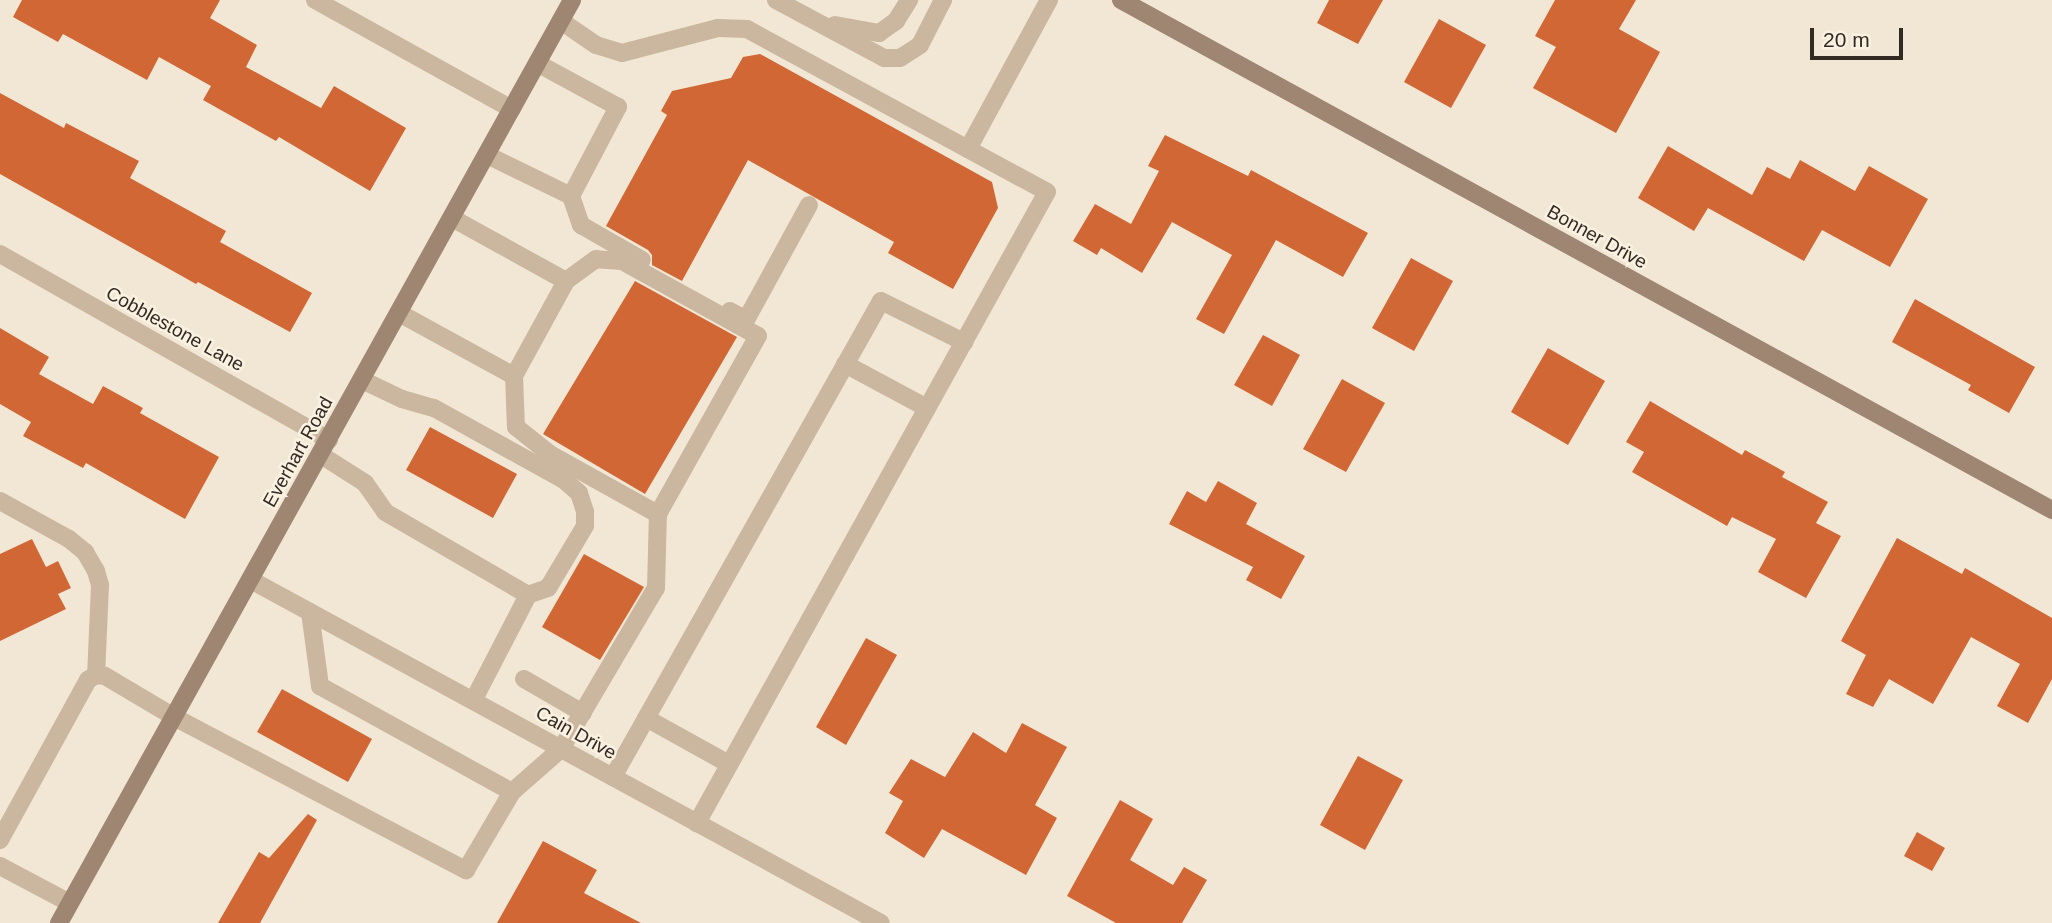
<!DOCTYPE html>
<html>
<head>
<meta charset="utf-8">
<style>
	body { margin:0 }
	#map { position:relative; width:2052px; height:923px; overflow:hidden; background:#f2e7d5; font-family:Arial,sans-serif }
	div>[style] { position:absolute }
	.building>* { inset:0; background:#d06735 }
	.lane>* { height:18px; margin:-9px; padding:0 9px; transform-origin:9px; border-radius:9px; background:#cbb7a0 }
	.street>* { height:18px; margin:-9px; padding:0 9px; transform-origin:9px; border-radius:9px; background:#cbb7a0 }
	.secondary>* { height:18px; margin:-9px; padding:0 9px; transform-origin:9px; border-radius:9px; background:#9e8672 }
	span { translate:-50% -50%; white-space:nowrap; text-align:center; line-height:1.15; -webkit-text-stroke:5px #faf1e1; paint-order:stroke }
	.street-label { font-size:19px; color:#342a24 }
	.scale { position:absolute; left:1810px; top:28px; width:93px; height:32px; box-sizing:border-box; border:4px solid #342a24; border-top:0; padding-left:9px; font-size:21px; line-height:24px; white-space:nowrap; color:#342a24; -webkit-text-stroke:5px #faf1e1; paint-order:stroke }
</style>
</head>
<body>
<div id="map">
	<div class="building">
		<i style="clip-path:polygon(22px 0,220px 0,210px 18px,257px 45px,246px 67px,321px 108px,334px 86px,406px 128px,370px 191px,279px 137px,276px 141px,203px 100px,211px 86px,159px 57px,147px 80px,63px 34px,58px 42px,13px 17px)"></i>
		<i style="clip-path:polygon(1329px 0,1383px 0,1358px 44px,1317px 23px)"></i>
		<i style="clip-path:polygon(1555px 0,1636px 0,1619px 29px,1660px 52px,1616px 133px,1533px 88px,1556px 47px,1535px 36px)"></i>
		<i style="clip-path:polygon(1439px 19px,1486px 45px,1451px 108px,1404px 82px)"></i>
		<i style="clip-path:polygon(760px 54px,992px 182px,998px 208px,953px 289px,888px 253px,894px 242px,748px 160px,682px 281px,652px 265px,652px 255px,648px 250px,606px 226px,667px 115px,661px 111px,672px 91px,731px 78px,743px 57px)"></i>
		<i style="clip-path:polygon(0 93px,64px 128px,66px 123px,139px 161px,130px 178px,226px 231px,220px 242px,312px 293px,290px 332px,198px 282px,196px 284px,0 174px)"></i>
		<i style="clip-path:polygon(1165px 135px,1248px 176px,1251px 170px,1368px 233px,1343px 277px,1276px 240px,1224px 334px,1196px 319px,1232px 255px,1172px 222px,1142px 273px,1101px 248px,1097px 255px,1073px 241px,1095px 204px,1131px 224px,1159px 171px,1148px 166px)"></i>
		<i style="clip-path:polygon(1668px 146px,1752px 195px,1767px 167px,1790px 179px,1800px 160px,1855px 191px,1869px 166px,1928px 199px,1890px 267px,1822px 230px,1804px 261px,1708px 208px,1694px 231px,1638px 198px)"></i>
		<i style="clip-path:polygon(1411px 258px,1453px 281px,1414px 351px,1372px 328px)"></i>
		<i style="clip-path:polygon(635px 281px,737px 337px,645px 494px,543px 434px)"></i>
		<i style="clip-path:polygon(1915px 299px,2035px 367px,2009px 413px,1968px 390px,1971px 385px,1892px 342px)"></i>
		<i style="clip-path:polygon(0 328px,49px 357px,39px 374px,93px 404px,103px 386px,143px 408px,140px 413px,219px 457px,185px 519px,86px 463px,83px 468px,23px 436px,31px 422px,0 404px)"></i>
		<i style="clip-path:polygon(1263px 335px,1300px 355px,1272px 406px,1234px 385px)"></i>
		<i style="clip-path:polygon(1548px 348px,1605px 381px,1568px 445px,1511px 412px)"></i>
		<i style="clip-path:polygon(1342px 379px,1385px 403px,1346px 472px,1303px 449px)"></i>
		<i style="clip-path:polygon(1650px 401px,1742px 455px,1745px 450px,1785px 472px,1782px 477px,1828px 502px,1816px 523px,1841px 536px,1806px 598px,1758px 572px,1776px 539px,1732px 517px,1727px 526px,1632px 472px,1644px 452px,1626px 442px)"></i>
		<i style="clip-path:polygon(430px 427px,517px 474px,493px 518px,406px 470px)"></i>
		<i style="clip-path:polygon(1218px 481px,1257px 503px,1246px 524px,1305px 556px,1281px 599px,1246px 580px,1253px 567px,1169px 524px,1187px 491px,1206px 502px)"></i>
		<i style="clip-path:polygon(1897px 538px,1962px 574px,1965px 568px,2052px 618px,2052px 679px,2028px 723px,1997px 706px,2020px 664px,1971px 637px,1933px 704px,1889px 679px,1873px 707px,1846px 694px,1866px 655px,1841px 641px)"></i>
		<i style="clip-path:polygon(32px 539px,46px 567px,58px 561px,71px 588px,58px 594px,66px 609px,0 641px,0 554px)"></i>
		<i style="clip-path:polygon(584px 554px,644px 587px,600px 660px,542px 627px)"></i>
		<i style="clip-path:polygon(866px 638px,897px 655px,846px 745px,816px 727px)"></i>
		<i style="clip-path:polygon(282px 689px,372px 739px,348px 782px,257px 732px)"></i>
		<i style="clip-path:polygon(1022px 723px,1067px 747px,1035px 805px,1057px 818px,1026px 875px,942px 829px,924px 858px,885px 833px,903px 801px,889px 793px,911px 759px,945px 777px,973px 732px,1006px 753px)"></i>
		<i style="clip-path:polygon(1358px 756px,1403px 780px,1365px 850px,1320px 825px)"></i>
		<i style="clip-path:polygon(1120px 800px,1153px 819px,1130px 860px,1173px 885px,1184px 867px,1207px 880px,1182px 923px,1116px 923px,1067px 896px)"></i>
		<i style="clip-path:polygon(308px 814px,317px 820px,260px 923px,218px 923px,259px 852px,269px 858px)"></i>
		<i style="clip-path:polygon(1917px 832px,1945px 848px,1932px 871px,1904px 856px)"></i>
		<i style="clip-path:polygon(543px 841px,597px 870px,584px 893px,641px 923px,497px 923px)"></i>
	</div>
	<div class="lane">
		<i style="left:776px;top:0;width:123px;rotate:28.2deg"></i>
		<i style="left:884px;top:58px;width:16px"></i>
		<i style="left:900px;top:58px;width:24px;rotate:-33deg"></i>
		<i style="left:920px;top:45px;width:51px;rotate:-62.9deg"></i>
		<i style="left:561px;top:21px;width:42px;rotate:34.4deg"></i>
		<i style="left:596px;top:45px;width:27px;rotate:17deg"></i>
		<i style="left:622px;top:53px;width:99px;rotate:-14.6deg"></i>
		<i style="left:718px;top:28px;width:29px;rotate:2deg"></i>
		<i style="left:747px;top:29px;width:341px;rotate:28.5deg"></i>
		<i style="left:1047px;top:192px;width:722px;rotate:119.02deg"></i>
		<i style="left:835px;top:25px;width:45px;rotate:10.3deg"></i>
		<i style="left:879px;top:33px;width:21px;rotate:-35deg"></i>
		<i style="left:896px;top:21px;width:25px;rotate:-58deg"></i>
		<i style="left:968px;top:149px;width:170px;rotate:-61.5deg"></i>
		<i style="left:487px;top:155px;width:93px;rotate:26deg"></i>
		<i style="left:571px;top:196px;width:101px;rotate:-62.2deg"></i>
		<i style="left:618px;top:107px;width:92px;rotate:-151.5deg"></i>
		<i style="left:571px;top:196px;width:31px;rotate:71deg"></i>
		<i style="left:581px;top:225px;width:70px;rotate:29.8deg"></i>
		<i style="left:730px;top:311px;width:18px;rotate:29deg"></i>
		<i style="left:746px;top:320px;width:131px;rotate:-61.3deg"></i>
		<i style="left:399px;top:313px;width:131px;rotate:28.7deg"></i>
		<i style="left:514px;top:376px;width:108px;rotate:-61.3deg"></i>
		<i style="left:566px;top:281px;width:130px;rotate:-151.1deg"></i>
		<i style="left:845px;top:364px;width:93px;rotate:28.2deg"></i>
		<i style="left:514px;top:376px;width:51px;rotate:87.8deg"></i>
		<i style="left:516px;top:427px;width:43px;rotate:38.5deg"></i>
		<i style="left:550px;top:454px;width:124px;rotate:29.1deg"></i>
		<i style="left:658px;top:514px;width:204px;rotate:-60.7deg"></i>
		<i style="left:758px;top:336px;width:155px;rotate:-151.1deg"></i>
		<i style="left:622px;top:261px;width:26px;rotate:-176deg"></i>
		<i style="left:596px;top:259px;width:37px;rotate:144deg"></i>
		<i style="left:362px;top:380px;width:44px;rotate:25.4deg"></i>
		<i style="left:402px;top:399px;width:33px;rotate:16deg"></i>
		<i style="left:434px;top:408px;width:149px;rotate:29deg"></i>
		<i style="left:564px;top:480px;width:20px;rotate:41deg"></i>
		<i style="left:579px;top:493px;width:20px;rotate:72deg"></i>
		<i style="left:585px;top:512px;width:14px;rotate:90deg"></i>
		<i style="left:585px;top:526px;width:72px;rotate:120.8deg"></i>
		<i style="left:548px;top:588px;width:21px;rotate:161deg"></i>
		<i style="left:321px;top:455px;width:52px;rotate:32.5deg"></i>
		<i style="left:365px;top:483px;width:35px;rotate:55deg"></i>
		<i style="left:385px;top:512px;width:165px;rotate:30.1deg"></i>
		<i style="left:528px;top:595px;width:119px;rotate:117.4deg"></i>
		<i style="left:0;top:501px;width:79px;rotate:28.8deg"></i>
		<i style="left:69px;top:539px;width:21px;rotate:39deg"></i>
		<i style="left:85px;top:552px;width:22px;rotate:60deg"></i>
		<i style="left:96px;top:571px;width:15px;rotate:74deg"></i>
		<i style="left:100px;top:585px;width:90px;rotate:92.5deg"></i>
		<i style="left:310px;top:612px;width:75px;rotate:82.3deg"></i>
		<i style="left:320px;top:686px;width:219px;rotate:28.9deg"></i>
		<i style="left:524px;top:679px;width:68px;rotate:30deg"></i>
		<i style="left:646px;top:718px;width:95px;rotate:29deg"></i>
		<i style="left:613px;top:777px;width:546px;rotate:-60.62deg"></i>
		<i style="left:881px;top:301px;width:93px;rotate:26.3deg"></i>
		<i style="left:0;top:840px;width:183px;rotate:-61.2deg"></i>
		<i style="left:88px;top:680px;width:9px;rotate:-32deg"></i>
		<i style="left:96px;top:675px;width:9px;rotate:6deg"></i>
		<i style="left:105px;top:676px;width:80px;rotate:30.7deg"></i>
		<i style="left:174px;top:717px;width:330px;rotate:27.7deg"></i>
		<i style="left:466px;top:870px;width:91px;rotate:-59.5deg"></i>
		<i style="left:512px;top:792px;width:65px;rotate:-41.3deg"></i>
		<i style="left:561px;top:749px;width:187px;rotate:-59.5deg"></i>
		<i style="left:656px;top:588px;width:74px;rotate:-88.5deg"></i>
		<i style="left:0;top:866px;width:79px;rotate:27.9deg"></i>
	</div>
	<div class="street">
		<i style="left:315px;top:0;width:225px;rotate:29deg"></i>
		<i style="left:0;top:254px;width:378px;rotate:29.5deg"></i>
		<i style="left:251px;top:580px;width:717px;rotate:28.57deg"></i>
	</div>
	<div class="secondary">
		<i style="left:1121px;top:0;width:1062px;rotate:28.71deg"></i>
		<i style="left:59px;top:923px;width:1056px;rotate:-60.93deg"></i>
	</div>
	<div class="street-label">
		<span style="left:1597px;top:237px;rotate:29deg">Bonner Drive</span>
		<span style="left:175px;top:329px;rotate:29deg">Cobblestone Lane</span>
		<span style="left:298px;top:452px;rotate:-61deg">Everhart Road</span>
		<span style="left:576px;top:733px;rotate:29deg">Cain Drive</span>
	</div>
	<div class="scale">20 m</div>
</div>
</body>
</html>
